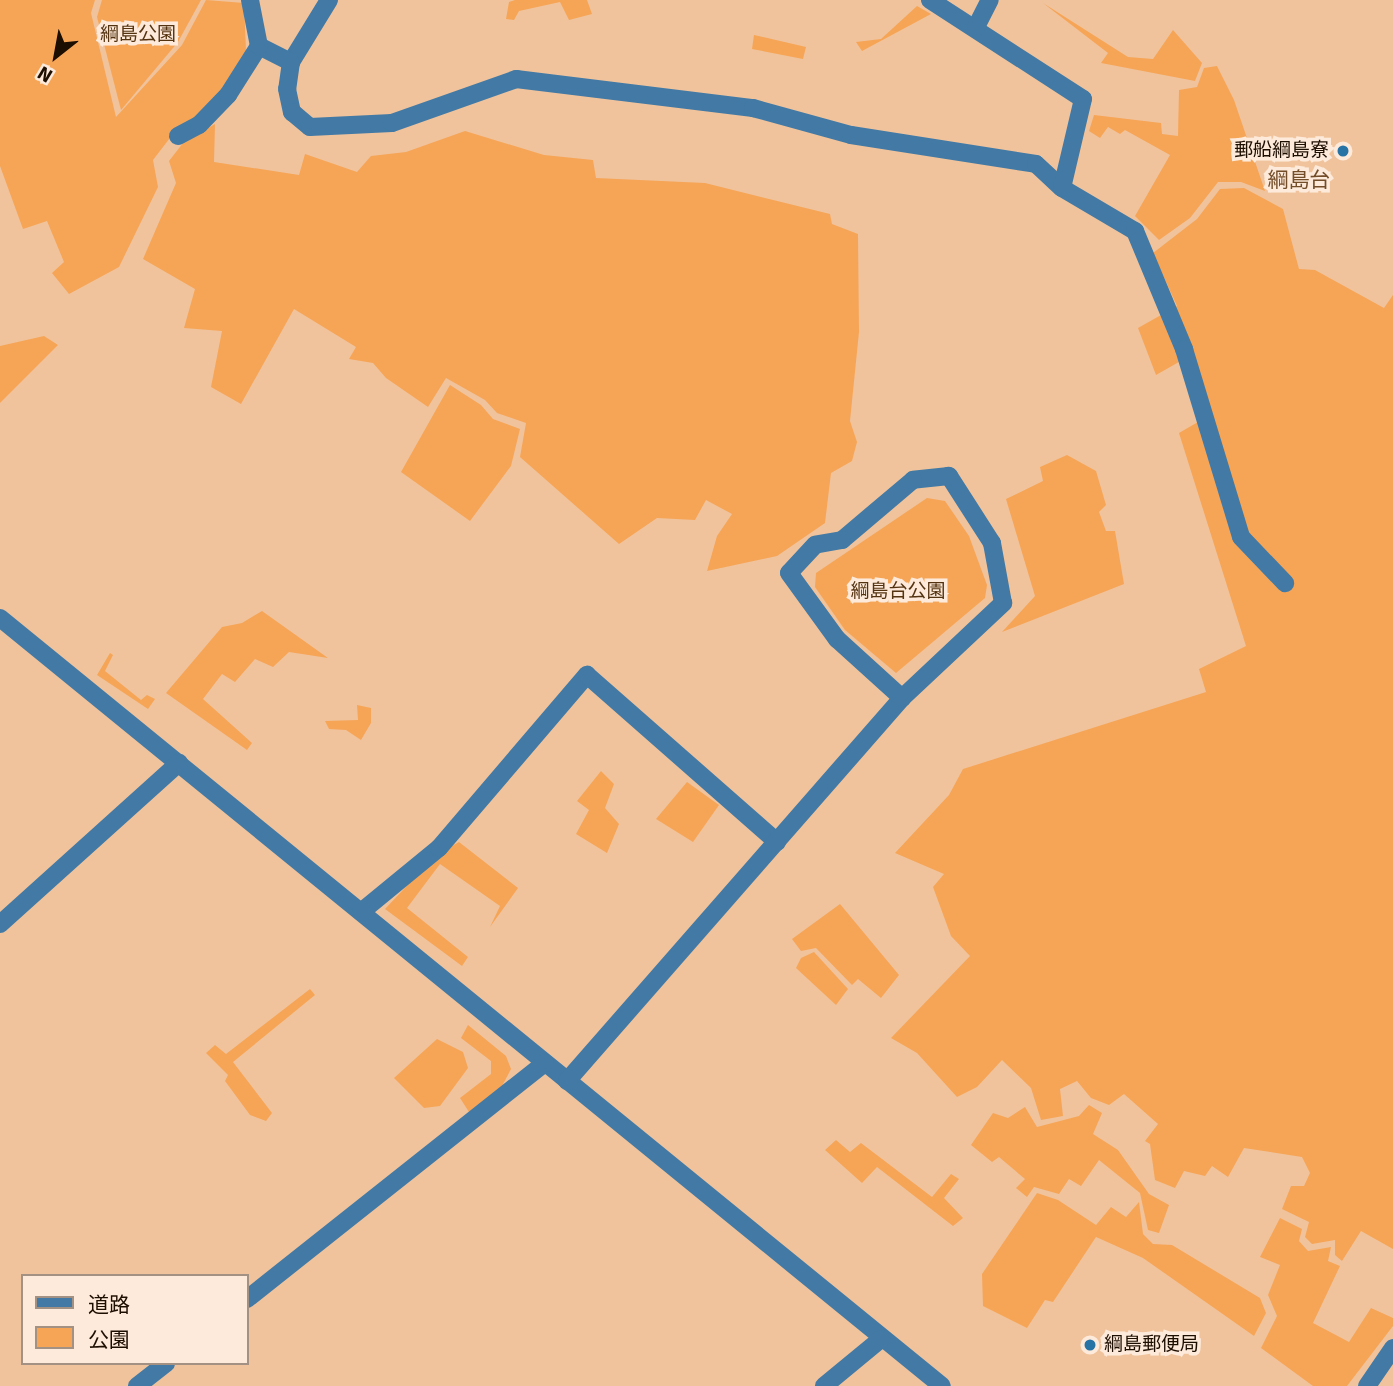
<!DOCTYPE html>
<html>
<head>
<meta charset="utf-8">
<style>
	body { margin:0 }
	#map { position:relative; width:1393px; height:1386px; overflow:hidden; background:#f0c39c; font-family:Signika,"Noto Sans JP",sans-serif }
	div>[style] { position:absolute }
	.green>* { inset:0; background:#f6a556 }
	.minor>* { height:18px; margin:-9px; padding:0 9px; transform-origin:9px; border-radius:9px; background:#427aa5 }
	.dots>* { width:19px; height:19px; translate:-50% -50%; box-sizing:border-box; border:4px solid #fdeada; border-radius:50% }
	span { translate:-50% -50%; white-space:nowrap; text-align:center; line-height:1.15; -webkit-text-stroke:7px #fdeada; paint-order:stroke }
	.park-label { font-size:19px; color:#543311 }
	.poi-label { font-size:19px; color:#1d0e02 }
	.right { translate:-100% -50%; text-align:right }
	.left { translate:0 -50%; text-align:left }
	.neighbourhood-label { font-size:21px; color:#734d29 }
	.legend { position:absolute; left:21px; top:1274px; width:228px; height:91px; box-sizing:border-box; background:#fdeada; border:2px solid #a39284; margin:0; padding:9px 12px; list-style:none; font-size:21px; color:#1d0e02 }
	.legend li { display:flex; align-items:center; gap:14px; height:35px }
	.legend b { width:35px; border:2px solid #a39284 }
	.north { position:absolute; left:21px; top:21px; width:70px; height:70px; -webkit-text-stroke:5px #fdeada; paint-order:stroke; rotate:211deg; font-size:19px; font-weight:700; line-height:28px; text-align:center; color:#1d0e02 }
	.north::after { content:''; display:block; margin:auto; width:24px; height:32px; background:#1d0e02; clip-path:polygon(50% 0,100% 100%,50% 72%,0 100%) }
</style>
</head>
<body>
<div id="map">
	<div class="green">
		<i style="clip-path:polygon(0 0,95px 0,91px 13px,116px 117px,182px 45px,206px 0,244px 3px,246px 51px,218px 96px,197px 120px,173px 134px,153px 160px,158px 187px,119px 267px,69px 294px,52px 273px,64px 262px,47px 221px,23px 229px,0 166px)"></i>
		<i style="clip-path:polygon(102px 0,201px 0,178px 42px,121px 110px,97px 17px)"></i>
		<i style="clip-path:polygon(515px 0,587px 0,592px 14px,569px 20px,560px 2px,519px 11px,514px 20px,506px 19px,509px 2px)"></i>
		<i style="clip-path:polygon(1043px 3px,1128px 57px,1153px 59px,1173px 30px,1202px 63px,1195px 81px,1101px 63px,1108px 53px)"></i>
		<i style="clip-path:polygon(917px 6px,931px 14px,862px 51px,856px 42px,881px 39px)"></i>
		<i style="clip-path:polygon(754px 35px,806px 47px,803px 59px,752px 49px)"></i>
		<i style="clip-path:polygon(1217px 66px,1234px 100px,1265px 191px,1241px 182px,1218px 182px,1190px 218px,1159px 240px,1135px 216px,1170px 155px,1125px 130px,1120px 134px,1108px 127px,1100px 138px,1089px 131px,1094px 115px,1161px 123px,1162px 134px,1178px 136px,1179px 90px,1197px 87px,1204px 68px)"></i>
		<i style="clip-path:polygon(215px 124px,214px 162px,299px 175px,305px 154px,357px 172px,371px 156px,406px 152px,465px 131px,544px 155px,593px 160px,596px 178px,705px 183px,830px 214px,832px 224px,858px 234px,859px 332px,850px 421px,857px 442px,852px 461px,831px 473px,825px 523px,777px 556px,707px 571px,717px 536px,732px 514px,706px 500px,695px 520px,657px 518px,619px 544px,520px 457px,526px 423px,497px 413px,485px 400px,446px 378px,428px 407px,386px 378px,373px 363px,349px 359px,356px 347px,294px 309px,241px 404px,211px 387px,222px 331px,184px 328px,195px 289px,143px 259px,176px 183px,169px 161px,183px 143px)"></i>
		<i style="clip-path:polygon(1244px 188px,1283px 209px,1299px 269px,1315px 270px,1384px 308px,1393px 295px,1393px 1249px,1361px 1231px,1342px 1261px,1335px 1255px,1335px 1240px,1312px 1244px,1305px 1237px,1309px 1222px,1282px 1209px,1291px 1186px,1304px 1186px,1310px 1173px,1302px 1157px,1244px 1148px,1228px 1177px,1212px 1166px,1205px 1176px,1184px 1171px,1175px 1188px,1155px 1180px,1150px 1144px,1145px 1141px,1158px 1124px,1124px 1094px,1109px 1105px,1091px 1098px,1077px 1081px,1060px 1089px,1063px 1116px,1041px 1120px,1031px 1088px,1002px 1060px,977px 1087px,957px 1097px,917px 1053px,891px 1038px,970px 956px,951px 936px,933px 887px,944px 874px,895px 853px,949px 795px,963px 769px,1206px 692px,1199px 669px,1246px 646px,1179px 433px,1210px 415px,1193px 354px,1156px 375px,1138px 328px,1177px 306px,1153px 253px,1197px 219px,1220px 189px)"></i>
		<i style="clip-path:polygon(44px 336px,58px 345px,0 403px,0 346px)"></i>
		<i style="clip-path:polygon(450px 385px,481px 405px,493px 419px,520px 429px,511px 466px,470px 521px,401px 472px)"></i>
		<i style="clip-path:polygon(1067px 455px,1096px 471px,1106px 505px,1099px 512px,1106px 531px,1115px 531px,1124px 584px,1002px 632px,1035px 596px,1006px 499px,1043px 481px,1040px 467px)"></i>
		<i style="clip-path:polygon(927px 498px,945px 501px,969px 536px,987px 585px,985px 598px,896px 673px,845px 630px,815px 587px,816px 573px)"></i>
		<i style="clip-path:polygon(262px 611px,328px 658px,289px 652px,273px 667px,255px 659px,235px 682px,222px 674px,203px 699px,252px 743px,247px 750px,166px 693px,222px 627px,242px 623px)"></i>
		<i style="clip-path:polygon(110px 653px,113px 655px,105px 671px,141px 700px,147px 695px,155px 699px,148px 709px,97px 675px)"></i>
		<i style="clip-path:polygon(357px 705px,371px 708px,371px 723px,361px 740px,346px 730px,329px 729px,325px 721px,358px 720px)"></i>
		<i style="clip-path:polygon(601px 771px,614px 784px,605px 808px,619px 824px,607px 853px,576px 834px,589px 810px,577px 801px)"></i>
		<i style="clip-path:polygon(687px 782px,719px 805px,693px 842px,656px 819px)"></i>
		<i style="clip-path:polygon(459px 842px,518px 888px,490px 927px,500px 906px,440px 864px,407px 908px,468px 957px,462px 966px,385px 909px,436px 855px)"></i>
		<i style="clip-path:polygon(840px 904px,899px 975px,881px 998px,858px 979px,852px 985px,816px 948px,801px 951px,792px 939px)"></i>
		<i style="clip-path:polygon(814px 952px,848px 989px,836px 1005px,796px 968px,801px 958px)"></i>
		<i style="clip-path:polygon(310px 989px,315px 995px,233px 1062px,272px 1113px,266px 1121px,250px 1115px,225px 1081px,228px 1075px,206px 1053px,215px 1045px,226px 1054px)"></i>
		<i style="clip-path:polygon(468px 1025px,506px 1056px,511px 1069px,501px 1088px,469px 1112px,460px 1098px,491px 1074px,491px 1061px,461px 1038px)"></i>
		<i style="clip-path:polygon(437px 1039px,463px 1052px,468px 1068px,440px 1106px,424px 1108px,394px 1078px)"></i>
		<i style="clip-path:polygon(1089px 1105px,1102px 1113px,1093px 1134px,1118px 1150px,1149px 1194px,1169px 1205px,1159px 1233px,1148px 1230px,1140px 1193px,1099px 1160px,1081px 1186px,1069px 1179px,1059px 1194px,1034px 1187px,1027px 1197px,1016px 1188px,1025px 1179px,999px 1157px,992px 1162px,971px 1145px,993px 1113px,1008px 1118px,1025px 1107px,1037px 1127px,1079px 1116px)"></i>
		<i style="clip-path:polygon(836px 1140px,850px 1152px,861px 1143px,932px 1197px,951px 1174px,959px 1179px,944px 1198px,963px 1218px,953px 1226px,877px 1167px,862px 1183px,825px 1150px)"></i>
		<i style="clip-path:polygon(1037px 1193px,1058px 1200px,1096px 1225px,1111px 1207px,1126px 1217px,1139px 1202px,1143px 1234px,1153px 1244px,1172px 1245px,1260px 1298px,1266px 1313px,1254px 1336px,1143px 1258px,1096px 1237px,1053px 1302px,1045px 1300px,1027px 1328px,983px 1306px,982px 1274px)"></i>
		<i style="clip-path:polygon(1280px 1218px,1302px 1229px,1299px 1241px,1308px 1251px,1331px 1247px,1328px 1261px,1340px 1266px,1313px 1323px,1349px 1342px,1371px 1308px,1393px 1318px,1393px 1326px,1347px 1386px,1313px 1386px,1261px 1348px,1277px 1316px,1268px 1295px,1280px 1265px,1260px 1257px)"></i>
	</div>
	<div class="minor">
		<i style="left:329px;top:0;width:73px;rotate:121.5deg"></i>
		<i style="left:291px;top:62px;width:27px;rotate:98deg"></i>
		<i style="left:287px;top:89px;width:24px;rotate:78deg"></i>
		<i style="left:292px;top:112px;width:23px;rotate:40deg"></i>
		<i style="left:310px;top:127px;width:82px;rotate:-2.8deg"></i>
		<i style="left:392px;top:123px;width:132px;rotate:-19.5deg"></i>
		<i style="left:516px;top:79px;width:239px;rotate:7deg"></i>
		<i style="left:753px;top:108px;width:102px;rotate:15.4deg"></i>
		<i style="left:851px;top:135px;width:187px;rotate:8.9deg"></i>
		<i style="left:1036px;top:164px;width:35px;rotate:43deg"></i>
		<i style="left:1062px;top:188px;width:85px;rotate:30.5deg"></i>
		<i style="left:1135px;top:231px;width:128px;rotate:67.4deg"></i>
		<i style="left:1184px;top:349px;width:196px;rotate:73.1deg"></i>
		<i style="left:1241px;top:537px;width:64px;rotate:46.3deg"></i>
		<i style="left:930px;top:0;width:182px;rotate:32.9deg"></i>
		<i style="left:1083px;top:99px;width:91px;rotate:103.3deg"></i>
		<i style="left:976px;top:27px;width:30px;rotate:-63deg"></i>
		<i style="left:259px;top:46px;width:36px;rotate:27deg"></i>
		<i style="left:178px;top:136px;width:24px;rotate:-28deg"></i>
		<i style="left:199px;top:125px;width:42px;rotate:-46deg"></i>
		<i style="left:228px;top:95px;width:58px;rotate:-57.7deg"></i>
		<i style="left:259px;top:46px;width:47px;rotate:-101.1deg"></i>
		<i style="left:0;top:618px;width:1215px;rotate:39.19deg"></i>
		<i style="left:361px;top:912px;width:101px;rotate:-39.4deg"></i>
		<i style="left:439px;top:848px;width:228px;rotate:-49.5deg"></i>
		<i style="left:587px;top:675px;width:253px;rotate:41.3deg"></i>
		<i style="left:0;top:924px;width:241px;rotate:-42deg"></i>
		<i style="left:567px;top:1081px;width:509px;rotate:-48.82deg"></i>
		<i style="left:902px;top:698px;width:139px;rotate:-43.2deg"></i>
		<i style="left:1003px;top:603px;width:61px;rotate:-100.4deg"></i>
		<i style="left:992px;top:543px;width:80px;rotate:-122.7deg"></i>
		<i style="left:949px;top:476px;width:36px;rotate:174deg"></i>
		<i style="left:913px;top:480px;width:93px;rotate:139.8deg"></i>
		<i style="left:842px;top:540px;width:27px;rotate:170deg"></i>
		<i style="left:815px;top:545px;width:38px;rotate:133deg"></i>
		<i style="left:789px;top:573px;width:82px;rotate:54deg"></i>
		<i style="left:837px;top:639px;width:88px;rotate:42.2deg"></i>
		<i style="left:247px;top:1299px;width:380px;rotate:-38.4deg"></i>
		<i style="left:137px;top:1386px;width:37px;rotate:-38deg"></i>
		<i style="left:824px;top:1386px;width:74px;rotate:-39.5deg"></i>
		<i style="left:1367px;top:1386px;width:46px;rotate:-55.6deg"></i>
	</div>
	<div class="dots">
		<i style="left:1343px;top:151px;background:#2873a6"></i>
		<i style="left:1090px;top:1345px;background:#2873a6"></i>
	</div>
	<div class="park-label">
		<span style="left:138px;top:35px">綱島公園</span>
		<span style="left:898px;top:592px">綱島台公園</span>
	</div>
	<div class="poi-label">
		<span class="right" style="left:1329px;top:151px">郵船綱島寮</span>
		<span class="left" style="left:1104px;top:1345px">綱島郵便局</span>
	</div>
	<div class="neighbourhood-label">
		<span style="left:1299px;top:180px">綱島台</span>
	</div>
	<ul class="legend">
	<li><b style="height:9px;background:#427aa5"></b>道路</li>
	<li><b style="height:19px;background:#f6a556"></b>公園</li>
	</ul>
	<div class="north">N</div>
</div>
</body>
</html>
